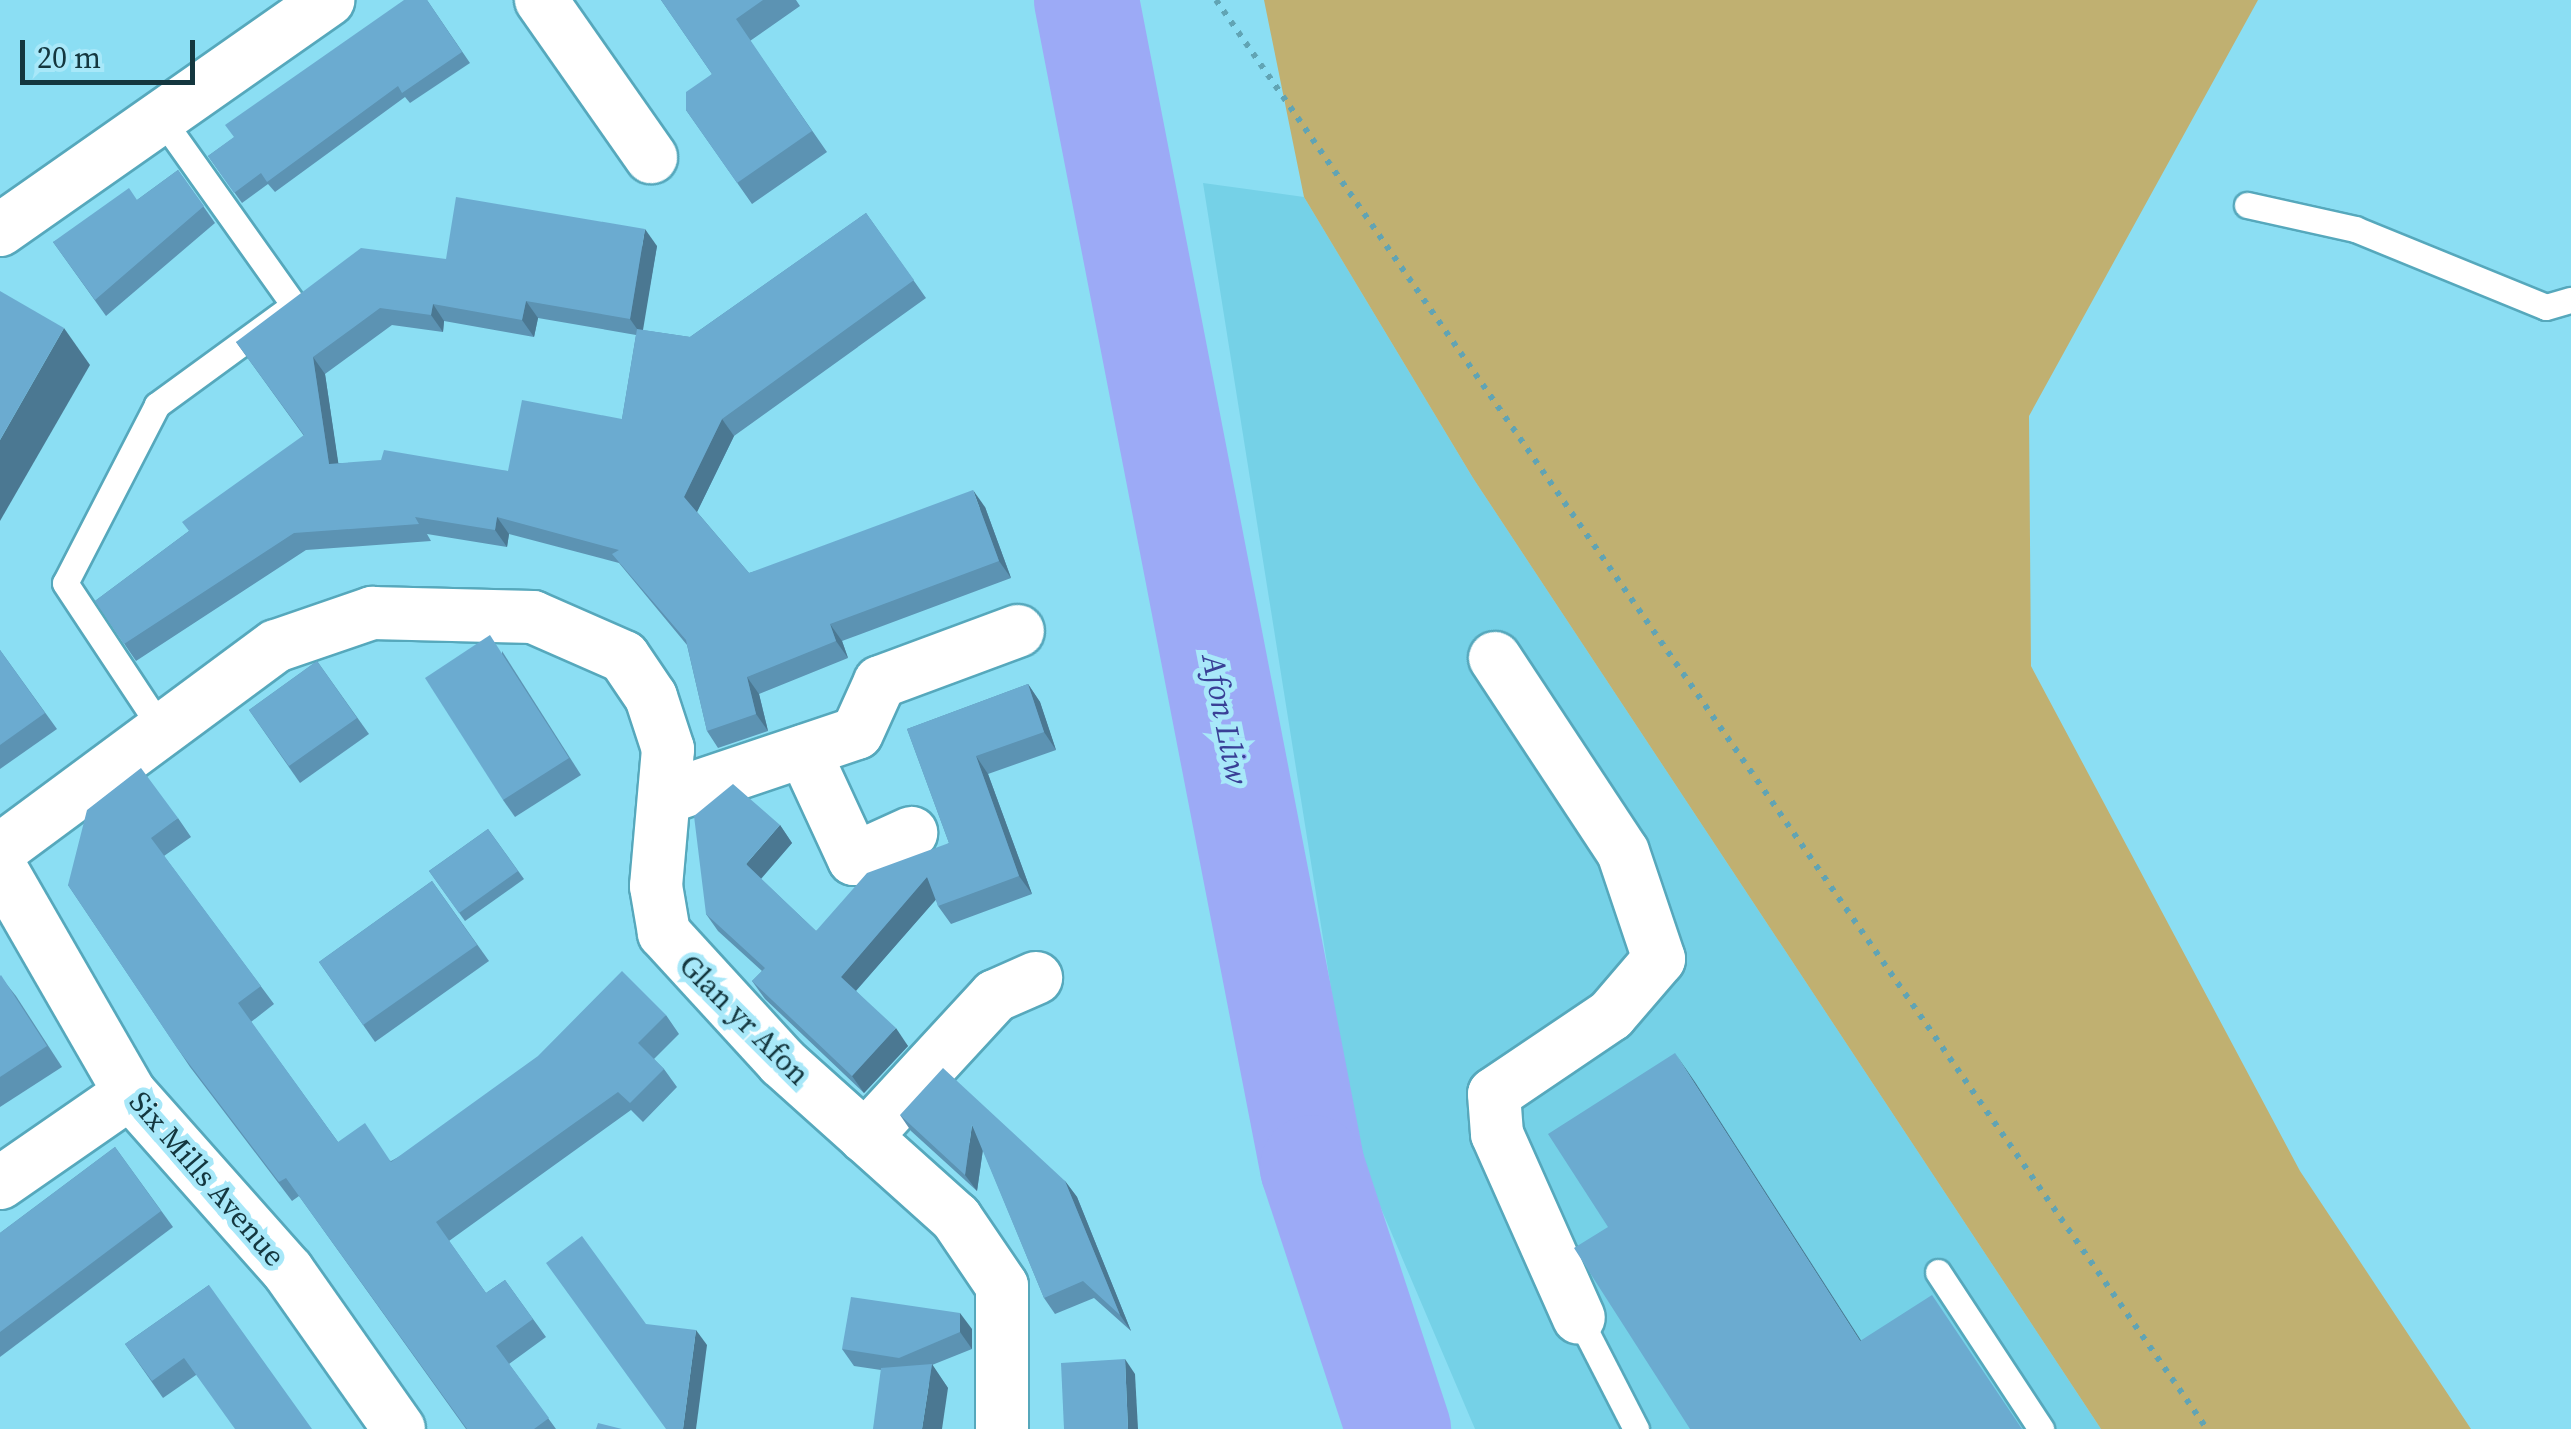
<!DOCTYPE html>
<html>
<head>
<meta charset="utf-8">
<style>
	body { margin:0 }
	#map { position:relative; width:2571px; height:1429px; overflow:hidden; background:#8bdef3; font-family:"Source Serif 4",serif }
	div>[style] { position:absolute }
	.built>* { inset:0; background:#75d1e7 }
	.green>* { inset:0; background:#c0b071 }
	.river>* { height:105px; margin:-52.5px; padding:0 52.5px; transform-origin:52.5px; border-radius:52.5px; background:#9caaf6 }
	.path>* { height:6px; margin-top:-3px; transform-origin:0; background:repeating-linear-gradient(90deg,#61a4b4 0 5px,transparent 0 13px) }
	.roads { filter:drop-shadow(2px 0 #56a8bc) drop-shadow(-2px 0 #56a8bc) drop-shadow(0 2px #56a8bc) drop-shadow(0 -2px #56a8bc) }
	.lane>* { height:25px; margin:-12.5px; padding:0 12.5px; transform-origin:12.5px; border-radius:12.5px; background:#fff }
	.street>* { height:52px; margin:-26px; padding:0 26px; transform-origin:26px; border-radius:26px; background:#fff }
	.wall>* { inset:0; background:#5c93b3 }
	.shaded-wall>* { inset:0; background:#4b7892 }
	.building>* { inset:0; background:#6babd0 }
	span { translate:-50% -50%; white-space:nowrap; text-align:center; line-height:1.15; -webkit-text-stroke:10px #a8e8f9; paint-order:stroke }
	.street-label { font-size:30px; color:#14373f }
	.water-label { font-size:32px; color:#393f96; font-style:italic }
	.scale { position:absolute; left:20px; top:40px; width:175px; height:45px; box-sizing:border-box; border:5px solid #14373f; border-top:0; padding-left:12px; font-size:30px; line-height:35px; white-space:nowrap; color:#14373f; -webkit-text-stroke:8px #a8e8f9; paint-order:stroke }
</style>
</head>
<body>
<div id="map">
	<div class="built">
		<i style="clip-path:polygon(1203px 183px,1304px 197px,1473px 478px,2101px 1429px,1475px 1429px,1357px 1152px)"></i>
	</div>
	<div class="green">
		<i style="clip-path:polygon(1264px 0,2258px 0,2029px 416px,2031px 666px,2300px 1171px,2471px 1429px,2101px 1429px,1473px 478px,1304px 197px)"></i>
	</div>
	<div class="river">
		<i style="left:1086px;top:0;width:1189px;rotate:79.04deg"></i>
		<i style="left:1312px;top:1167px;width:276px;rotate:71.8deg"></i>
	</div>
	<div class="path">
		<i style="left:1216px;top:0;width:1739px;rotate:55.26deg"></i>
	</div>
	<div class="roads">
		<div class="lane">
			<i style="left:161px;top:118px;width:229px;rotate:54.6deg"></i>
			<i style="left:294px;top:305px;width:170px;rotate:143.9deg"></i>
			<i style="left:157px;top:405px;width:200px;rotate:117.3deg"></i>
			<i style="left:65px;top:583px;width:174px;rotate:56.5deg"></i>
			<i style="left:2247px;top:205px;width:111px;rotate:12.5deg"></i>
			<i style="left:2355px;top:229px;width:206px;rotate:22.2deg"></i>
			<i style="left:2546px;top:307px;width:26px;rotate:-16deg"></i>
			<i style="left:1938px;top:1272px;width:188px;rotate:56.7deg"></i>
			<i style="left:1579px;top:1318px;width:125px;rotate:62.8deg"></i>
		</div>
		<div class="street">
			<i style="left:541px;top:0;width:192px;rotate:55deg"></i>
			<i style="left:0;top:230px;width:401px;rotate:-35deg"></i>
			<i style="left:1495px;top:658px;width:232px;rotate:56.6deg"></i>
			<i style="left:1623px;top:852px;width:113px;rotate:71.4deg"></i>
			<i style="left:1659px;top:959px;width:74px;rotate:130.6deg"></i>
			<i style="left:1611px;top:1015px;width:141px;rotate:146deg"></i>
			<i style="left:1494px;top:1094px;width:40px;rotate:85.7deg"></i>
			<i style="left:1497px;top:1134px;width:201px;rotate:66deg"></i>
			<i style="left:804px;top:751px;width:119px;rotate:65.2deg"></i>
			<i style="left:854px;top:859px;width:63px;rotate:-24.5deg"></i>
			<i style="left:667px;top:797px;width:200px;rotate:-18.6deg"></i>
			<i style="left:857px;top:733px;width:56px;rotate:-65.7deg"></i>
			<i style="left:880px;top:682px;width:147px;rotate:-20.3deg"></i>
			<i style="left:0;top:850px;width:343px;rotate:-36.5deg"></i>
			<i style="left:276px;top:646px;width:102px;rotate:-19deg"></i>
			<i style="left:372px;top:613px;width:161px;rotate:1.4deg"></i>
			<i style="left:533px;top:617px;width:99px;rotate:23.7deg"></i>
			<i style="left:624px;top:657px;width:48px;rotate:56deg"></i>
			<i style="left:651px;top:697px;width:55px;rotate:71.9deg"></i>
			<i style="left:668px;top:749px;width:138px;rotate:95deg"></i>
			<i style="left:656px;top:886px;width:48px;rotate:80.3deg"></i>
			<i style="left:664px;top:933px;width:175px;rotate:47.5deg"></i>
			<i style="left:782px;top:1062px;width:234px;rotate:41.9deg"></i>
			<i style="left:956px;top:1218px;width:82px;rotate:55.9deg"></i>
			<i style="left:1002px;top:1286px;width:143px;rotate:90deg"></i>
			<i style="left:0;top:867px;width:261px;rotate:60.1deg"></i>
			<i style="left:130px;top:1093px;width:238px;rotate:48.4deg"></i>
			<i style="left:288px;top:1271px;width:193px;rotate:54.9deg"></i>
			<i style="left:865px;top:1137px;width:192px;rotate:-47.3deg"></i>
			<i style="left:995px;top:996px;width:45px;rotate:-23.7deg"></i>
			<i style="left:0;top:1183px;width:158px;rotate:-34.7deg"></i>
		</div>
	</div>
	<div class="wall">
		<i style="clip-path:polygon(427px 0,470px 63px,410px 103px,405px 97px,275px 192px,268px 184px,242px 203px,208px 156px)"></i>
		<i style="clip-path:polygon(661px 0,796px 0,800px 6px,750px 41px,827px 152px,752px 204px,686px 110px,712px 74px)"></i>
		<i style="clip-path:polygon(178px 170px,215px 223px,106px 316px,53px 242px,137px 200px)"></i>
		<i style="clip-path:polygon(evenodd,866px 213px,926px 298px,734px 436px,697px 512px,749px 573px,985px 507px,1011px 578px,842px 641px,848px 658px,759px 694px,768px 731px,718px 748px,707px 731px,687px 645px,619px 563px,509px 534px,507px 547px,427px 534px,431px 541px,306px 550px,136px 661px,95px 601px,189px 531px,304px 436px,236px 342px,446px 259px,657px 246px,642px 330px,690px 337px,866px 213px,538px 318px,636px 335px,622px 419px,508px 471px,338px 463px,325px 374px,392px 325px,443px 332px,444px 321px,534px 337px,538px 318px)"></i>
		<i style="clip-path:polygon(0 650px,57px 729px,0 769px)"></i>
		<i style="clip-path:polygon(502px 651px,581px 775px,515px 817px,503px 800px)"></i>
		<i style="clip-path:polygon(317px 661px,369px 734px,300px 783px,249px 710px)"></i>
		<i style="clip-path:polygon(1028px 684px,1040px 702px,1056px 750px,988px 774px,1032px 894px,951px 924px,938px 906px,936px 899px,856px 991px,908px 1046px,864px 1093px,765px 999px,752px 981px,762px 971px,718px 931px,706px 914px,780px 825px,792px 843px,761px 879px,816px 931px,949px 843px,907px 729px)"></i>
		<i style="clip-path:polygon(178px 818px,191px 837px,164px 856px,274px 1004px,251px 1022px,338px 1142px,391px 1161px,666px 1015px,679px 1034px,654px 1059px,664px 1069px,677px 1087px,643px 1122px,631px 1110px,449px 1241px,486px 1293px,505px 1280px,546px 1337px,509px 1364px,556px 1429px,466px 1429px,299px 1196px,292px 1201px,190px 1067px,68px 885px)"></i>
		<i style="clip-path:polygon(488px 829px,524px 879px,465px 921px,429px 871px)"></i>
		<i style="clip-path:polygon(432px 881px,489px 961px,375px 1042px,319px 962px)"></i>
		<i style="clip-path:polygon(0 976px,16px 996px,62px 1067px,0 1107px)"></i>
		<i style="clip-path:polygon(900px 1115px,1065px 1181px,1077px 1197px,1131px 1331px,1094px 1298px,1055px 1314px,1044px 1298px,983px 1150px,977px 1191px,911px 1131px)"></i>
		<i style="clip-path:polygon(115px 1147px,173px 1227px,0 1357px,0 1233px)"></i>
		<i style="clip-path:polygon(209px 1285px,196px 1375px,163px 1398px,125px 1344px)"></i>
		<i style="clip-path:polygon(972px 1329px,972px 1349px,932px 1365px,948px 1388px,881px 1370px,854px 1366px,842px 1349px)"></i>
	</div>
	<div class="shaded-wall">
		<i style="clip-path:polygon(645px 229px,657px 246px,642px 336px,630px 319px)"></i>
		<i style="clip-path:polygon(526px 301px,538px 318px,534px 337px,522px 320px)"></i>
		<i style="clip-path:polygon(433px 304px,444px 321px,443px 332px,431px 315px)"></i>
		<i style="clip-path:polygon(64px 328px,90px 365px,0 521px,0 440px)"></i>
		<i style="clip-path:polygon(313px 357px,325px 374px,341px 481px,329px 464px)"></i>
		<i style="clip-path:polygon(722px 419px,734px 436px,696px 514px,684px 497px)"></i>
		<i style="clip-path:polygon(973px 490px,985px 507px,1011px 578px,999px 561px)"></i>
		<i style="clip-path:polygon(497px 517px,509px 534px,507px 547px,495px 530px)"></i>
		<i style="clip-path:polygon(830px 624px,842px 641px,848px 658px,836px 641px)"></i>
		<i style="clip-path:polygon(747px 677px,759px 694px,768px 731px,756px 714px)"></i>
		<i style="clip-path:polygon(1028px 684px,1040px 702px,1056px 750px,1044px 732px)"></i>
		<i style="clip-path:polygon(976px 756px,988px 774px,1032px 894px,1019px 876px)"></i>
		<i style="clip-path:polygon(780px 825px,792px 843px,758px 882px,746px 864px)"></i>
		<i style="clip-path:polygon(927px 877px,940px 895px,853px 994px,841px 977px)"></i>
		<i style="clip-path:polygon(896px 1028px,908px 1046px,864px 1093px,852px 1076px)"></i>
		<i style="clip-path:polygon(1675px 1053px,1695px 1082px,1880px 1370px,1860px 1341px)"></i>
		<i style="clip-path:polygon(972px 1125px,984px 1141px,977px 1191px,965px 1175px)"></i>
		<i style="clip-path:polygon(1065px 1181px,1077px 1197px,1131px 1331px,1120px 1315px)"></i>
		<i style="clip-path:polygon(960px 1313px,972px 1329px,972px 1349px,960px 1332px)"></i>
		<i style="clip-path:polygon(696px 1330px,707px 1345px,696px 1429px,683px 1429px)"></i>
		<i style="clip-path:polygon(1125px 1359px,1135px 1374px,1138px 1429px,1128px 1429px)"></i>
		<i style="clip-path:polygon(932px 1364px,948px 1388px,942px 1429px,922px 1429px)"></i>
	</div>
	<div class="building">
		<i style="clip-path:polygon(404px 0,427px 0,462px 52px,402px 93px,398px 86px,267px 182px,261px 173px,234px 193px,208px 156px,234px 137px,225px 125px)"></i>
		<i style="clip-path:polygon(661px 0,763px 0,736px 19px,812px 131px,737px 183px,686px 110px,686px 92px,712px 74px)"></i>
		<i style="clip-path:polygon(178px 170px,204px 206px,95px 300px,53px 242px,129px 188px,137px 200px)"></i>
		<i style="clip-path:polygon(456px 197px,645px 229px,630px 319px,526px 301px,522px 320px,433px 304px,431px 315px,380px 308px,313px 357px,329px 464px,381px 460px,384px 450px,508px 471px,522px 400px,622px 419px,637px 329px,690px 337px,866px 213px,914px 280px,722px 419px,684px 497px,749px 573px,973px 490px,999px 561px,830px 624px,836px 641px,747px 677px,756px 714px,707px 731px,686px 640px,612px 554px,619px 550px,497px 517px,495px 530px,415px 517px,419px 524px,294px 533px,124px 644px,95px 601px,189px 531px,182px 522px,304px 435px,236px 342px,361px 248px,446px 259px)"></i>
		<i style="clip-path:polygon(0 291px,64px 328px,0 440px)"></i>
		<i style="clip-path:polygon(490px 635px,569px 758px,503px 800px,425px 678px)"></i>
		<i style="clip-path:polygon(0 650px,45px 713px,0 745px)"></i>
		<i style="clip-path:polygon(317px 661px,357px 718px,289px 766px,249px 710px)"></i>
		<i style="clip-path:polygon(1028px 684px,1044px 732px,976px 756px,1019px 876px,938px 906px,927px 877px,841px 977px,896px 1028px,852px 1076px,752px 981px,765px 968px,706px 914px,694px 816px,733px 784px,780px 825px,746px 864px,816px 931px,867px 873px,949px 843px,907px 729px)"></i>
		<i style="clip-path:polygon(141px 768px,178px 818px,151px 838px,261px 986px,238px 1003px,338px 1142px,365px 1123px,391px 1162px,538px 1056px,622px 971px,666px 1015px,638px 1043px,664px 1069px,630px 1103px,618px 1092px,436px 1222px,486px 1293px,505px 1280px,533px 1319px,496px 1346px,549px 1418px,534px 1429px,467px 1429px,286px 1178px,279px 1182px,177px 1048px,68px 885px,87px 810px)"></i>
		<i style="clip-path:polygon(488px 829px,518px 871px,459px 913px,429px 871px)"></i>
		<i style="clip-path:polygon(432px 881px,477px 945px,363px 1025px,319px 962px)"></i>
		<i style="clip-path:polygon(1px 975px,47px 1046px,0 1077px,0 976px)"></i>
		<i style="clip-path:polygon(1675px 1053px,1860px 1341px,1932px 1295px,2022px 1429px,1690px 1429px,1574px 1248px,1608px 1227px,1548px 1134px)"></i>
		<i style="clip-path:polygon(943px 1068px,1065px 1181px,1120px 1315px,1083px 1281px,1044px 1298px,972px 1125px,965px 1175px,900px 1115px)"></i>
		<i style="clip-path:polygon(115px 1147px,161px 1211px,0 1332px,0 1233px)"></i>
		<i style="clip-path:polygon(582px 1236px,646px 1324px,696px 1330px,683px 1429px,666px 1429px,546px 1263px)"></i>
		<i style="clip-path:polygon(209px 1285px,312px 1429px,235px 1429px,184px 1358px,152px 1381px,125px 1344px)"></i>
		<i style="clip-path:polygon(851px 1297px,960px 1313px,960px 1332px,899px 1358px,842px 1349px)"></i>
		<i style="clip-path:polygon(1125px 1359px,1128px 1429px,1064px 1429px,1061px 1363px)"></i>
		<i style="clip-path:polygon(932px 1364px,922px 1429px,873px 1429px,881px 1368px)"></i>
		<i style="clip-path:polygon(598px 1423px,622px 1429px,596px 1429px)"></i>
	</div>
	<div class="street-label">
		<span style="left:744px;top:1020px;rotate:45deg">Glan yr Afon</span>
		<span style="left:207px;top:1179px;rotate:49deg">Six Mills Avenue</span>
	</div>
	<div class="water-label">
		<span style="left:1225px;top:719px;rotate:79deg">Afon Lliw</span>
	</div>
	<div class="scale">20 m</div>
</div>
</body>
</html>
